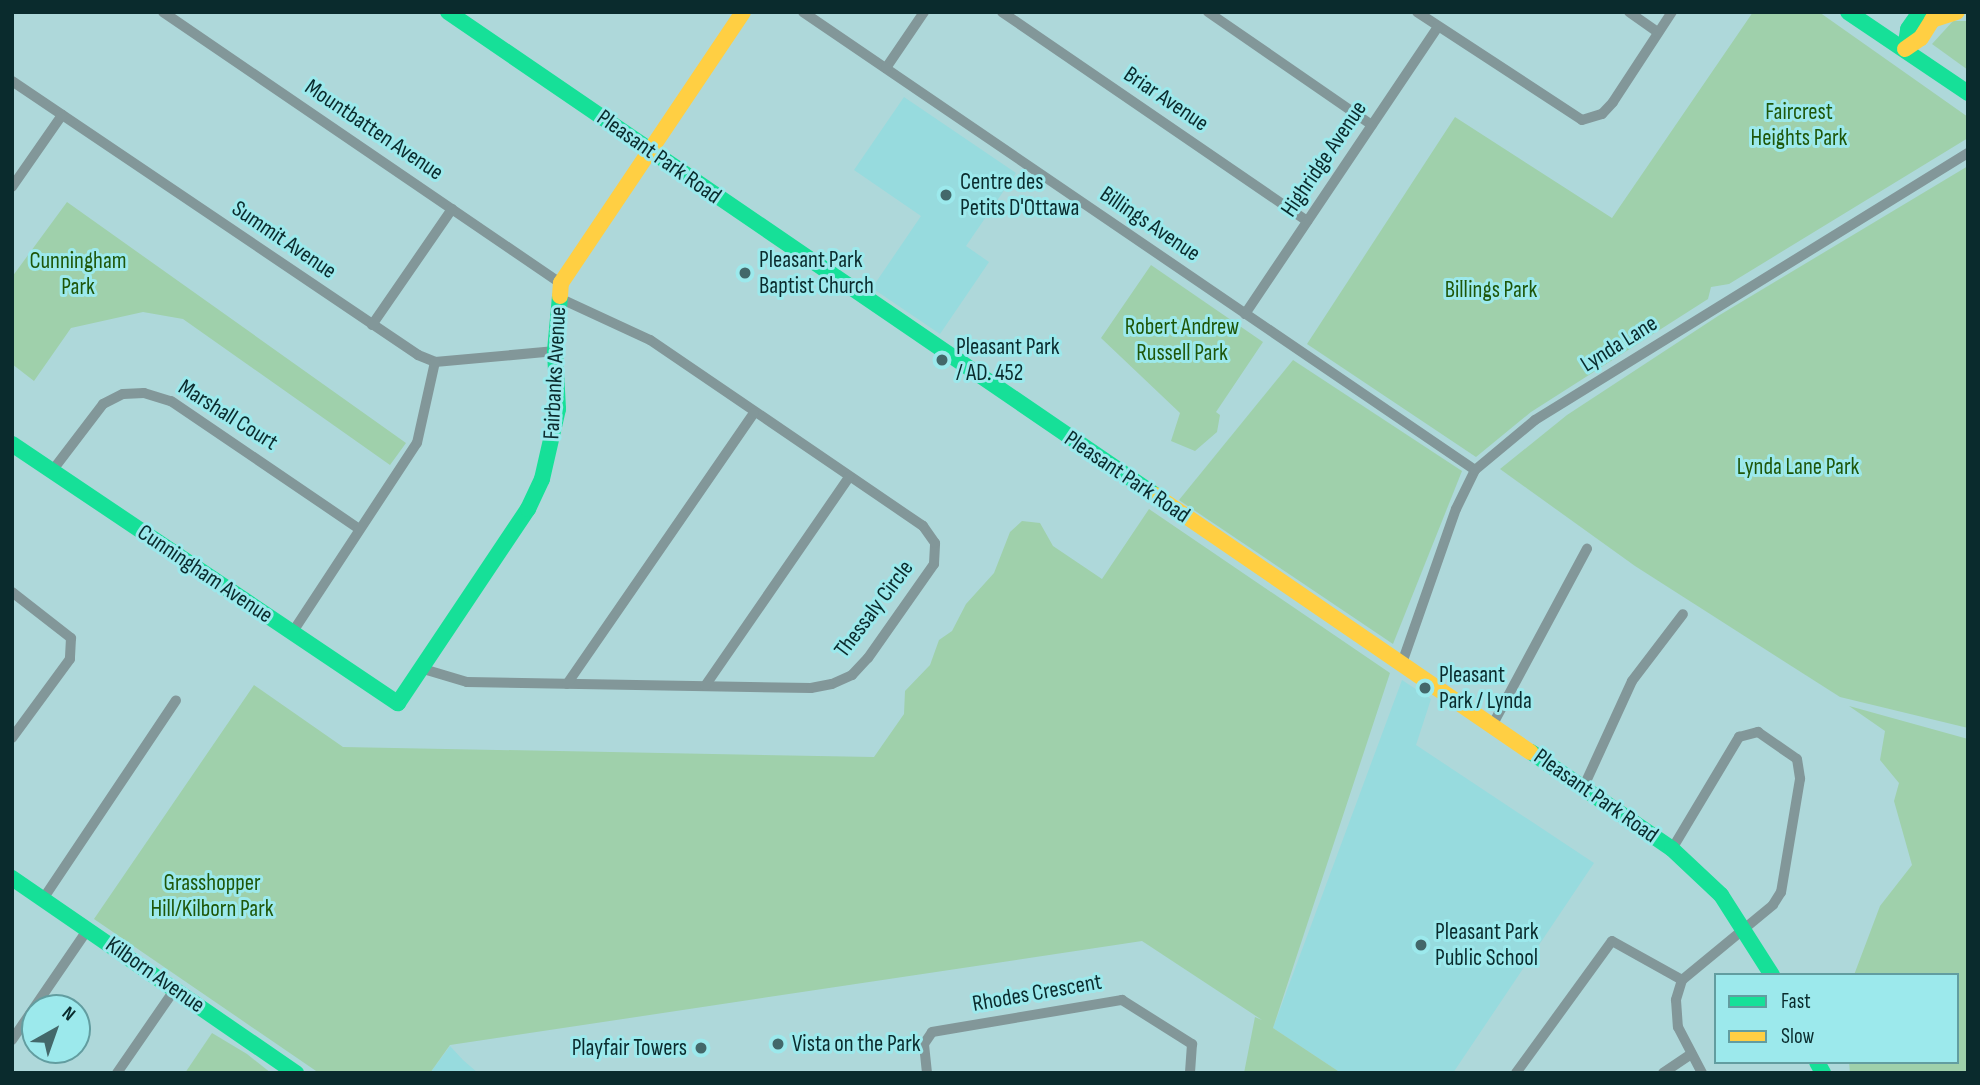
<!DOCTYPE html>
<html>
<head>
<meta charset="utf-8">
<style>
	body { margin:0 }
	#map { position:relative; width:1980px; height:1085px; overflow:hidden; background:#aed8da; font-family:"Sofia Sans Condensed",sans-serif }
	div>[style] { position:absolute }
	.built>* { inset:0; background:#97dbde }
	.green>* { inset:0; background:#9fd0ab }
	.street>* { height:10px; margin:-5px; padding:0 5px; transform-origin:5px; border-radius:5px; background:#829799 }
	.fast>* { height:16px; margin:-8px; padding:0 8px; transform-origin:8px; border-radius:8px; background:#16e098 }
	.slow>* { height:16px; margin:-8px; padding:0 8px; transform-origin:8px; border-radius:8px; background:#ffcf43 }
	.dots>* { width:19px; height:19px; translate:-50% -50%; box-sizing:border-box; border:4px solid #9ce9ec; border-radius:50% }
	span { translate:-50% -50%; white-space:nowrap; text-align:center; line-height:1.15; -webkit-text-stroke:6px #9ce9ec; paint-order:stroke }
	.street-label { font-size:23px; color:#0a2b2d }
	.park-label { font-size:23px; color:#1e5609 }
	.poi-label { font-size:23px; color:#0a2b2d }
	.left { translate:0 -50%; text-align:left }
	.right { translate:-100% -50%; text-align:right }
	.frame { position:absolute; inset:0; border:14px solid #0a2b2d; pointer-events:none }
	.legend { position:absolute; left:1714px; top:973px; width:245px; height:91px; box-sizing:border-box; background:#9ce9ec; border:2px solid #629da0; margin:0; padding:9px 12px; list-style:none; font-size:21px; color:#0a2b2d }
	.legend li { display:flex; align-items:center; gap:14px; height:35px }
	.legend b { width:35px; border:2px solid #629da0 }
	.north { position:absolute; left:21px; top:994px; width:70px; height:70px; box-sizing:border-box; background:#9ce9ec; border:2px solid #629da0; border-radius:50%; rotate:40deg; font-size:19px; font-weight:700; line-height:28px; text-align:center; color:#0a2b2d }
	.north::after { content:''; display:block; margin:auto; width:24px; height:32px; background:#43686a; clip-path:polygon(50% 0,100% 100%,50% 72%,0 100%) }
</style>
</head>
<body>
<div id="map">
	<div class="built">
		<i style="clip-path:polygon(904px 97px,1016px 173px,966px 246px,989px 262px,940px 334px,872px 288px,921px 216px,854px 170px)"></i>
		<i style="clip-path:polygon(1402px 680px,1431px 699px,1416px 745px,1594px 863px,1453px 1073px,1341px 1073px,1273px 1028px)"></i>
		<i style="clip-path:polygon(450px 1046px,463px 1060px,478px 1073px,430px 1073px)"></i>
	</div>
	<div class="green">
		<i style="clip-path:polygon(1753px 12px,1819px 12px,1968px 117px,1968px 138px,1729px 284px,1711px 287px,1708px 299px,1531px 412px,1476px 457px,1307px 344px,1455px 117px,1612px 218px)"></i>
		<i style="clip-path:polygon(1953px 21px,1968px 21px,1968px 70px,1932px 44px)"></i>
		<i style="clip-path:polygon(1968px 166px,1968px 728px,1840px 697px,1635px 566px,1500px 469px,1567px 415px,1718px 316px)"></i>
		<i style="clip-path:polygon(67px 202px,406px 443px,390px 465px,183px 319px,143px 312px,71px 328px,34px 381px,12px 364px,12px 277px)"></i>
		<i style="clip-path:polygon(1151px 265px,1263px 342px,1216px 412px,1220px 415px,1217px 432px,1195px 451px,1171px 441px,1180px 413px,1101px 338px)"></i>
		<i style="clip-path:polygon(1293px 360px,1462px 471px,1393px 644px,1179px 500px)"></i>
		<i style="clip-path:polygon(1149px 509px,1390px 673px,1273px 1028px,1341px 1073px,1244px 1073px,1255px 1017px,1262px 1020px,1142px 941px,450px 1045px,430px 1073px,319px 1073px,94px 919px,254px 685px,343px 747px,874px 757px,904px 714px,905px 691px,930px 665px,939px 640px,952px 631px,966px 604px,994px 573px,1010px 532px,1022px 521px,1040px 523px,1053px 546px,1102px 579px)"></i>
		<i style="clip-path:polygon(1849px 706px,1968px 739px,1968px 1073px,1850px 1073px,1849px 1062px,1957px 1062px,1957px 975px,1854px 975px,1880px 906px,1912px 865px,1894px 801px,1899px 783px,1880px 760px,1885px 731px)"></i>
		<i style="clip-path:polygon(212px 1033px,247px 1054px,271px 1073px,185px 1073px)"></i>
	</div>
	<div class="street">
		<i style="left:163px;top:12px;width:482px;rotate:34.3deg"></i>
		<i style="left:803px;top:12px;width:813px;rotate:34.28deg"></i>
		<i style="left:1002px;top:12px;width:370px;rotate:34.4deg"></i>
		<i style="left:1208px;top:12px;width:199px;rotate:34.6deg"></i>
		<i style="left:1417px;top:12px;width:197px;rotate:33.2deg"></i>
		<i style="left:1582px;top:120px;width:21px;rotate:-17deg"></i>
		<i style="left:1602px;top:114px;width:16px;rotate:-47deg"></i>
		<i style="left:1613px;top:102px;width:108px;rotate:-56.8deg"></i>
		<i style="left:1629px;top:12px;width:35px;rotate:35deg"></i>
		<i style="left:886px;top:68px;width:68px;rotate:-55.8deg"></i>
		<i style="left:12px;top:81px;width:490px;rotate:34deg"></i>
		<i style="left:418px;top:355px;width:18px;rotate:22deg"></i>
		<i style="left:435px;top:362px;width:121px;rotate:-5.2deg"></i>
		<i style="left:12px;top:187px;width:88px;rotate:-55.2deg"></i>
		<i style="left:1245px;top:314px;width:346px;rotate:-56.1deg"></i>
		<i style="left:372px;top:325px;width:141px;rotate:-55.4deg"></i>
		<i style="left:52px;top:471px;width:84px;rotate:-52.7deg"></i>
		<i style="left:103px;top:404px;width:22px;rotate:-27deg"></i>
		<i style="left:123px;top:394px;width:21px;rotate:-3deg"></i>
		<i style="left:144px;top:393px;width:28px;rotate:17deg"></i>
		<i style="left:171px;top:401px;width:226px;rotate:34.2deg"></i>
		<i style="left:12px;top:592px;width:75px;rotate:37.9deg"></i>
		<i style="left:71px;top:638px;width:21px;rotate:93deg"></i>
		<i style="left:70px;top:659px;width:98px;rotate:126.3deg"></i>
		<i style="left:292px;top:633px;width:227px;rotate:-56.7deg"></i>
		<i style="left:417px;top:443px;width:83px;rotate:-77.5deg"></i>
		<i style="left:1402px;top:663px;width:163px;rotate:-70.7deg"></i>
		<i style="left:1456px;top:509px;width:43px;rotate:-64deg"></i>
		<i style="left:1475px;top:470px;width:78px;rotate:-39.8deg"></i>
		<i style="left:1535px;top:420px;width:509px;rotate:-31.66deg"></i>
		<i style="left:420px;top:668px;width:49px;rotate:16.6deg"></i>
		<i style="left:467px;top:682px;width:344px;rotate:1deg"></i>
		<i style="left:811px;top:688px;width:21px;rotate:-11deg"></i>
		<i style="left:832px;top:684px;width:22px;rotate:-24deg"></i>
		<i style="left:852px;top:675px;width:23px;rotate:-47deg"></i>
		<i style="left:868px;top:658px;width:115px;rotate:-54.9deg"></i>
		<i style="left:934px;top:564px;width:21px;rotate:-87deg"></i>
		<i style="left:935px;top:543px;width:21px;rotate:-125deg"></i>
		<i style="left:923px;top:526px;width:330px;rotate:-145.7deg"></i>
		<i style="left:650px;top:340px;width:100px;rotate:-155.2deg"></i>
		<i style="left:567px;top:684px;width:329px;rotate:-55.4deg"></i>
		<i style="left:705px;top:686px;width:254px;rotate:-55.4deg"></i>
		<i style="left:1493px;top:724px;width:199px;rotate:-61.8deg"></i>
		<i style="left:1584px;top:786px;width:115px;rotate:-65.4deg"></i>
		<i style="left:1632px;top:681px;width:84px;rotate:-52.7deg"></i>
		<i style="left:1672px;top:849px;width:131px;rotate:-59.1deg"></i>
		<i style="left:1739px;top:737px;width:20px;rotate:-15deg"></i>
		<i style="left:1758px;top:732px;width:47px;rotate:34.7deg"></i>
		<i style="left:1797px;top:759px;width:20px;rotate:81deg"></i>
		<i style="left:1800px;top:779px;width:115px;rotate:99.5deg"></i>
		<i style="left:1781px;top:892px;width:15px;rotate:122deg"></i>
		<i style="left:1773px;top:905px;width:118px;rotate:140.5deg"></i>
		<i style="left:1682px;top:980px;width:21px;rotate:107deg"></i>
		<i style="left:1676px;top:1000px;width:27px;rotate:86deg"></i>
		<i style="left:1678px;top:1027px;width:52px;rotate:62.4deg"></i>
		<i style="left:43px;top:899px;width:239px;rotate:-56.2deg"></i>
		<i style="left:12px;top:1040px;width:135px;rotate:-55.6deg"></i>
		<i style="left:117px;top:1073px;width:102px;rotate:-55.4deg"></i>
		<i style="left:927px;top:1073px;width:29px;rotate:-96deg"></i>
		<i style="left:924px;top:1044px;width:14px;rotate:-56deg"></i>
		<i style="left:932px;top:1032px;width:193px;rotate:-9.6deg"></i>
		<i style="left:1122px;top:1000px;width:83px;rotate:32.2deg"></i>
		<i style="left:1192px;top:1044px;width:29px;rotate:94deg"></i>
		<i style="left:1516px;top:1073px;width:163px;rotate:-54deg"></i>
		<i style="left:1612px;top:941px;width:80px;rotate:29.1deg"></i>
		<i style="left:1663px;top:1073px;width:34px;rotate:-34deg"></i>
	</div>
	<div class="fast">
		<i style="left:448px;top:12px;width:856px;rotate:34.34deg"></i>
		<i style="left:1848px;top:12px;width:145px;rotate:34deg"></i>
		<i style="left:1905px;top:49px;width:20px;rotate:-81deg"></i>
		<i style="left:1908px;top:29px;width:21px;rotate:-55deg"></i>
		<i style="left:12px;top:444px;width:465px;rotate:33.9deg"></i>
		<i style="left:398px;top:703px;width:234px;rotate:-56.2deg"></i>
		<i style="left:528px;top:509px;width:33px;rotate:-65deg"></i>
		<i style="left:542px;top:479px;width:72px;rotate:-77.1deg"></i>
		<i style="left:558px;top:409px;width:58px;rotate:-93deg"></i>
		<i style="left:555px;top:351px;width:55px;rotate:-84.8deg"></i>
		<i style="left:1531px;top:752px;width:171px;rotate:34.5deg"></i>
		<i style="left:1672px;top:849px;width:67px;rotate:43.2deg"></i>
		<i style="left:1721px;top:895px;width:95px;rotate:57.5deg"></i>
		<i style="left:12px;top:878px;width:345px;rotate:34.5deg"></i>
		<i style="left:1817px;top:1062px;width:13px;rotate:61deg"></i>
	</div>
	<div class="slow">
		<i style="left:1932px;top:20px;width:26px;rotate:-18deg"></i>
		<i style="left:1905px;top:49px;width:19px;rotate:-35deg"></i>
		<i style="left:1921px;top:38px;width:31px;rotate:-58deg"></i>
		<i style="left:560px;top:296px;width:13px;rotate:-86deg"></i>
		<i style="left:561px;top:283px;width:326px;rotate:-56.1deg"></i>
		<i style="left:1155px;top:495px;width:455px;rotate:34.4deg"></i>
	</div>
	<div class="dots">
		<i style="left:946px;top:195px;background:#43686a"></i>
		<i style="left:745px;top:273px;background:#43686a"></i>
		<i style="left:942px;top:360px;background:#43686a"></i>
		<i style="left:1425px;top:688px;background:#43686a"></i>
		<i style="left:1421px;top:945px;background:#43686a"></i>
		<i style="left:778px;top:1044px;background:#43686a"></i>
		<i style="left:701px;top:1048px;background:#43686a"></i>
	</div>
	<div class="street-label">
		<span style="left:1166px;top:99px;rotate:34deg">Briar Avenue</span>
		<span style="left:374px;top:130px;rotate:34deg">Mountbatten Avenue</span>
		<span style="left:659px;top:157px;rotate:35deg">Pleasant Park Road</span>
		<span style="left:1324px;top:159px;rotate:-56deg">Highridge Avenue</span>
		<span style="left:1150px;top:224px;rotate:34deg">Billings Avenue</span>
		<span style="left:284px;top:240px;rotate:34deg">Summit Avenue</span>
		<span style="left:1619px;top:344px;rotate:-32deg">Lynda Lane</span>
		<span style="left:555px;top:373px;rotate:-87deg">Fairbanks Avenue</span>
		<span style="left:228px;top:415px;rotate:32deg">Marshall Court</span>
		<span style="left:1127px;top:477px;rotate:34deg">Pleasant Park Road</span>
		<span style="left:205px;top:574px;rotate:34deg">Cunningham Avenue</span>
		<span style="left:874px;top:609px;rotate:-53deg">Thessaly Circle</span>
		<span style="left:1596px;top:796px;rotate:35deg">Pleasant Park Road</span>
		<span style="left:155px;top:975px;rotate:35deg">Kilborn Avenue</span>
		<span style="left:1037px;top:993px;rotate:-10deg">Rhodes Crescent</span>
	</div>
	<div class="park-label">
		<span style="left:1799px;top:125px">Faircrest<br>Heights Park</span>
		<span style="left:78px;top:274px">Cunningham<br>Park</span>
		<span style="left:1491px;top:290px">Billings Park</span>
		<span style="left:1182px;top:340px">Robert Andrew<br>Russell Park</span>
		<span style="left:1798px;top:467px">Lynda Lane Park</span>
		<span style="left:212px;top:896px">Grasshopper<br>Hill/Kilborn Park</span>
	</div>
	<div class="poi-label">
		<span class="left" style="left:960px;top:195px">Centre des<br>Petits D'Ottawa</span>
		<span class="left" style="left:759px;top:273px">Pleasant Park<br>Baptist Church</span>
		<span class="left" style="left:956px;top:360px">Pleasant Park<br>/ AD. 452</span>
		<span class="left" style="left:1439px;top:688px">Pleasant<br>Park / Lynda</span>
		<span class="left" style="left:1435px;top:945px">Pleasant Park<br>Public School</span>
		<span class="left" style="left:792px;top:1044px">Vista on the Park</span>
		<span class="right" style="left:687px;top:1048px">Playfair Towers</span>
	</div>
	<div class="frame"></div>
	<ul class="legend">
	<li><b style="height:9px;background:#16e098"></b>Fast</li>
	<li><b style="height:9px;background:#ffcf43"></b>Slow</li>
	</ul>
	<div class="north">N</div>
</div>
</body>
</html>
